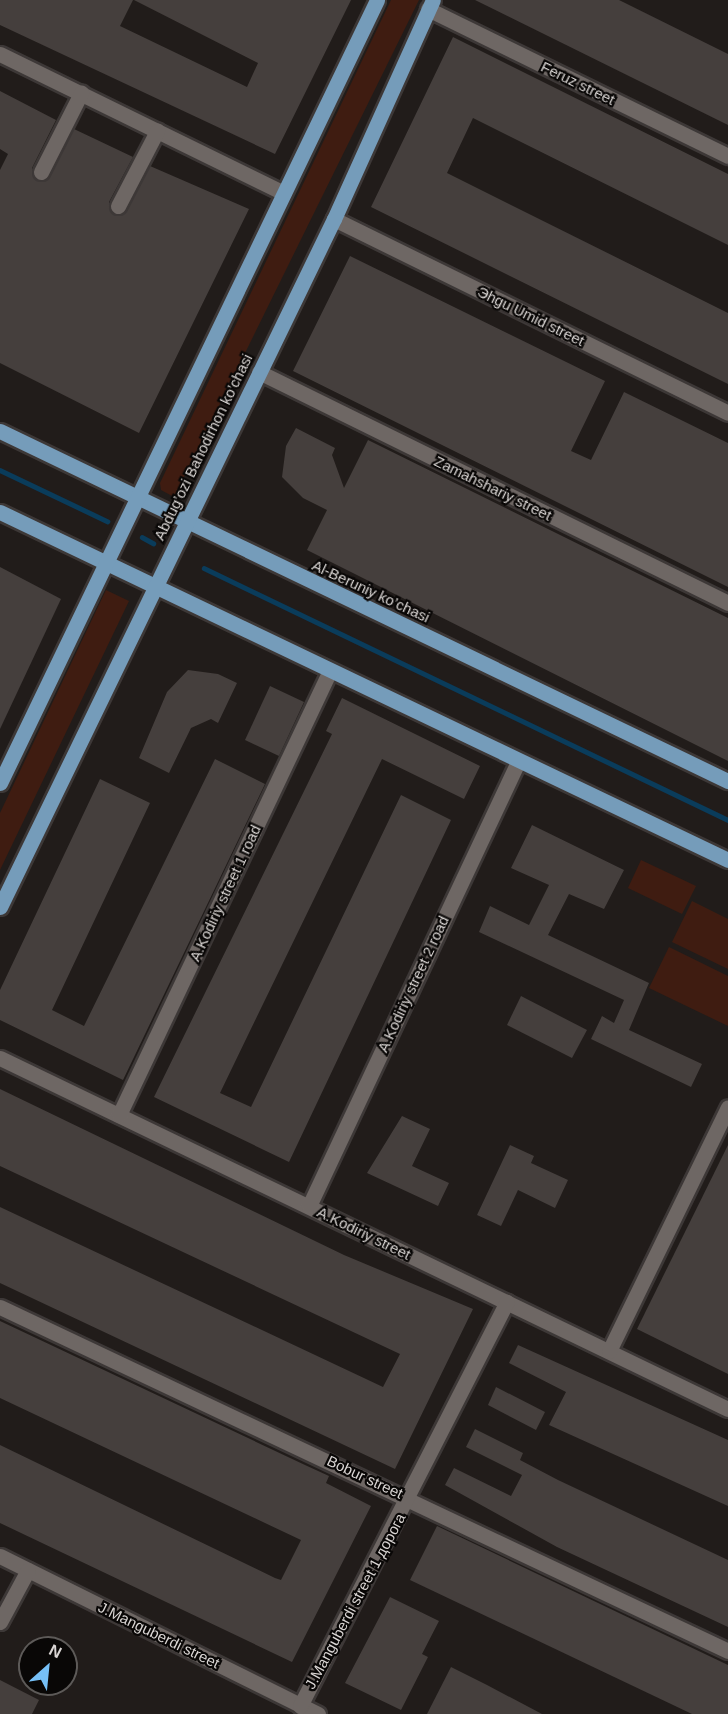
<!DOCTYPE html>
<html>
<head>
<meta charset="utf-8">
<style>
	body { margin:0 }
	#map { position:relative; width:728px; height:1714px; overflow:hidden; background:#211c1a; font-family:Helvetica,sans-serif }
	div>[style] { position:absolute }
	.green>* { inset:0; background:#3f1c11 }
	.stream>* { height:4.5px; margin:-2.25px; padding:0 2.25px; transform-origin:2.25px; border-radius:2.25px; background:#0a3c5b }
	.building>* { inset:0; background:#453f3d }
	.roads { filter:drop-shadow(2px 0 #3d3837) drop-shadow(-2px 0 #3d3837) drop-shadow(0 2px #3d3837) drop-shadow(0 -2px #3d3837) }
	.minor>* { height:15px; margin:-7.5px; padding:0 7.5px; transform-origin:7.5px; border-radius:7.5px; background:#6e6764 }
	.major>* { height:15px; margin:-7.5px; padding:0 7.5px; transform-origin:7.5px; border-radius:7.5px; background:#759cba }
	span { translate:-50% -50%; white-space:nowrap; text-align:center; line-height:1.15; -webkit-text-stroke:4.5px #090706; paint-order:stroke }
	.street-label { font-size:15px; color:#dad6d4 }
	.north { position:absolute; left:18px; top:1636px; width:60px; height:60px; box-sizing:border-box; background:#090706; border:2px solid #5d5a58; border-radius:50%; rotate:27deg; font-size:16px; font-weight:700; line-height:24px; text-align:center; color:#dad6d4 }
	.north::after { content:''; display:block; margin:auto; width:21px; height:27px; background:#76c0f7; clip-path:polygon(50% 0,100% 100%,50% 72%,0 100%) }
</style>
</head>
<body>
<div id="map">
	<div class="green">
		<i style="clip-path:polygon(391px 0,419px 0,174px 497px,161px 490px,160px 483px)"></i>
		<i style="clip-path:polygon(106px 590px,129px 601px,0 870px,0 813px)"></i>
		<i style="clip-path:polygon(641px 860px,696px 886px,682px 914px,628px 888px)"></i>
		<i style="clip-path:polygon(692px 901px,728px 919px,728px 969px,672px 942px)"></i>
		<i style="clip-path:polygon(669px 947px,728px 976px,728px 1026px,649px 988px)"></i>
	</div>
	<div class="stream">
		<i style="left:0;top:470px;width:119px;rotate:25.5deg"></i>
		<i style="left:142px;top:537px;width:13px;rotate:29deg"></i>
		<i style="left:204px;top:568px;width:581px;rotate:25.68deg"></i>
	</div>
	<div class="building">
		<i style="clip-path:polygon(0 0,133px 0,120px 26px,247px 87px,258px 63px,134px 0,351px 0,275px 154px,0 25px)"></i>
		<i style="clip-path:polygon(475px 0,619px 0,728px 54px,728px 125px)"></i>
		<i style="clip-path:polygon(453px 37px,728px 174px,728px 245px,473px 118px,447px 173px,728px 313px,728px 384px,371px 207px)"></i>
		<i style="clip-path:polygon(0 91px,56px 120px,32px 168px,37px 181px,49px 177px,74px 129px,133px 157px,109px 202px,114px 215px,126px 211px,150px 166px,249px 209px,139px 433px,0 363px,0 170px,8px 154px,0 149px)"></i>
		<i style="clip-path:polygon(350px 256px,605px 381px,571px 451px,591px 460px,624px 392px,728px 443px,728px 587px,293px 371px)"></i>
		<i style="clip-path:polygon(296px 428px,335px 448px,332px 455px,344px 488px,368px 440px,728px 618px,728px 761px,307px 550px,327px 510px,303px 498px,282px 477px,286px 446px)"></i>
		<i style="clip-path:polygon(0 567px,61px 599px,0 729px)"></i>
		<i style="clip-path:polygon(188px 670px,218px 674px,237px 683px,218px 723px,211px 719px,191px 728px,169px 773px,139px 758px,167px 692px)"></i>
		<i style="clip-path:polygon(270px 686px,304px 702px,279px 756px,245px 740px)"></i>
		<i style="clip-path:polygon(342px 698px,480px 766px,464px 799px,382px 759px,248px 1035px,220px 1093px,251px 1107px,401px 795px,451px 820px,289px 1162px,154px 1097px,332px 734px,326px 731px)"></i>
		<i style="clip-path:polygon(215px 759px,265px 784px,123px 1080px,0 1020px,0 990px,100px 779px,150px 803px,52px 1010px,84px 1026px)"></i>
		<i style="clip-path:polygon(532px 825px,624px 870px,604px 909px,569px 894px,548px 935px,649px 983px,629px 1030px,702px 1064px,691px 1087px,591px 1039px,602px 1016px,614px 1023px,624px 1000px,479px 932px,490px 906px,529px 925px,549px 885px,511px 868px)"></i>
		<i style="clip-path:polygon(521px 996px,587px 1030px,572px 1058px,507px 1025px)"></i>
		<i style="clip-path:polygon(0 1089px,344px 1255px,473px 1309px,395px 1469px,0 1283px,0 1207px,383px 1387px,400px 1354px,0 1166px)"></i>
		<i style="clip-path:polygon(402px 1116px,430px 1129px,412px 1166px,449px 1183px,438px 1206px,367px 1173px)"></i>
		<i style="clip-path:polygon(510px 1145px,534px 1156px,531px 1163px,568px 1180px,555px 1208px,518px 1190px,501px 1226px,477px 1215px)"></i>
		<i style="clip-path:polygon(728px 1145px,728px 1374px,637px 1329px)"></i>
		<i style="clip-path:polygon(0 1321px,305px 1465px,329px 1476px,326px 1483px,371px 1506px,292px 1662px,0 1523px,0 1445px,275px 1578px,281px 1580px,301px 1540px,0 1398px)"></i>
		<i style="clip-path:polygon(518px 1345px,728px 1440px,728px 1506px,549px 1425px,566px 1392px,509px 1363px)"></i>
		<i style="clip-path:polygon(496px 1387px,545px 1412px,536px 1430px,488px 1405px)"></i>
		<i style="clip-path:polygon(475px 1429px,523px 1453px,520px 1460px,558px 1480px,728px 1560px,728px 1627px,557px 1547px,445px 1485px,454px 1468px,511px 1496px,522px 1475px,466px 1447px)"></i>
		<i style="clip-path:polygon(437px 1526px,728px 1665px,728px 1714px,692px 1714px,410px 1580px)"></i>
		<i style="clip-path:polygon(390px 1597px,439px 1621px,422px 1654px,428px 1657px,401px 1710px,345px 1683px)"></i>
		<i style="clip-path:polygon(451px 1667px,487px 1685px,542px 1714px,427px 1714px)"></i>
		<i style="clip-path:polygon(0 1680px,39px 1700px,32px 1714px,0 1714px)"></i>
	</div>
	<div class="roads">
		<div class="minor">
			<i style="left:428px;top:9px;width:334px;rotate:26.1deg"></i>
			<i style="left:0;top:54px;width:316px;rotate:26.1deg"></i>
			<i style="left:41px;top:172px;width:89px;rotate:-63.1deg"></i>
			<i style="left:118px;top:206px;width:85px;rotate:-62.5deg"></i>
			<i style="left:334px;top:219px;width:439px;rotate:26.2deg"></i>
			<i style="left:259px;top:372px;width:523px;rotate:26.22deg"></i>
			<i style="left:0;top:1058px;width:808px;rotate:25.74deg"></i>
			<i style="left:119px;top:1115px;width:492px;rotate:-64.6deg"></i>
			<i style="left:309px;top:1206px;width:492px;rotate:-64.8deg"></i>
			<i style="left:0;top:1307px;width:805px;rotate:25.29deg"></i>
			<i style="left:609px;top:1351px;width:271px;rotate:-64deg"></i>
			<i style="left:0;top:1556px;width:355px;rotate:26.4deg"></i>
			<i style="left:0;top:1622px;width:59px;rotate:-61.7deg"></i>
			<i style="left:300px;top:1706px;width:454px;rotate:-62.9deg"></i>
		</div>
		<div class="major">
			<i style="left:0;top:431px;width:808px;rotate:25.68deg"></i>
			<i style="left:0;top:512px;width:807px;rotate:25.55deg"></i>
			<i style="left:0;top:783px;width:869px;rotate:-64.29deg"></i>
			<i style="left:0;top:907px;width:765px;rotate:-64.11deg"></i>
			<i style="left:334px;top:219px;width:240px;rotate:-65.7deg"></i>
		</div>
	</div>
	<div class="street-label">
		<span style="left:578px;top:83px;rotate:26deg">Feruz street</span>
		<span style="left:531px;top:316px;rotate:26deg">Эhgu Umid street</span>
		<span style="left:203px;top:447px;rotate:-64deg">Abdug’ozi Bahodirhon ko’chasi</span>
		<span style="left:493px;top:488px;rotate:26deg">Zamahshariy street</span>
		<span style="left:371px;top:591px;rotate:25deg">Al-Beruniy ko’chasi</span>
		<span style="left:225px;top:893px;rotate:-65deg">A.Kodiriy street 1 road</span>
		<span style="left:413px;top:984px;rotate:-65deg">A.Kodiriy street 2 road</span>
		<span style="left:364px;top:1233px;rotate:26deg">A.Kodiriy street</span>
		<span style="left:365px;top:1477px;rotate:25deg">Bobur street</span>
		<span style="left:355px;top:1601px;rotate:-62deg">J.Manguberdi street 1 дорога</span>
		<span style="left:159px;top:1635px;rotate:26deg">J.Manguberdi street</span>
	</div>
	<div class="north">N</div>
</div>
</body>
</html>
